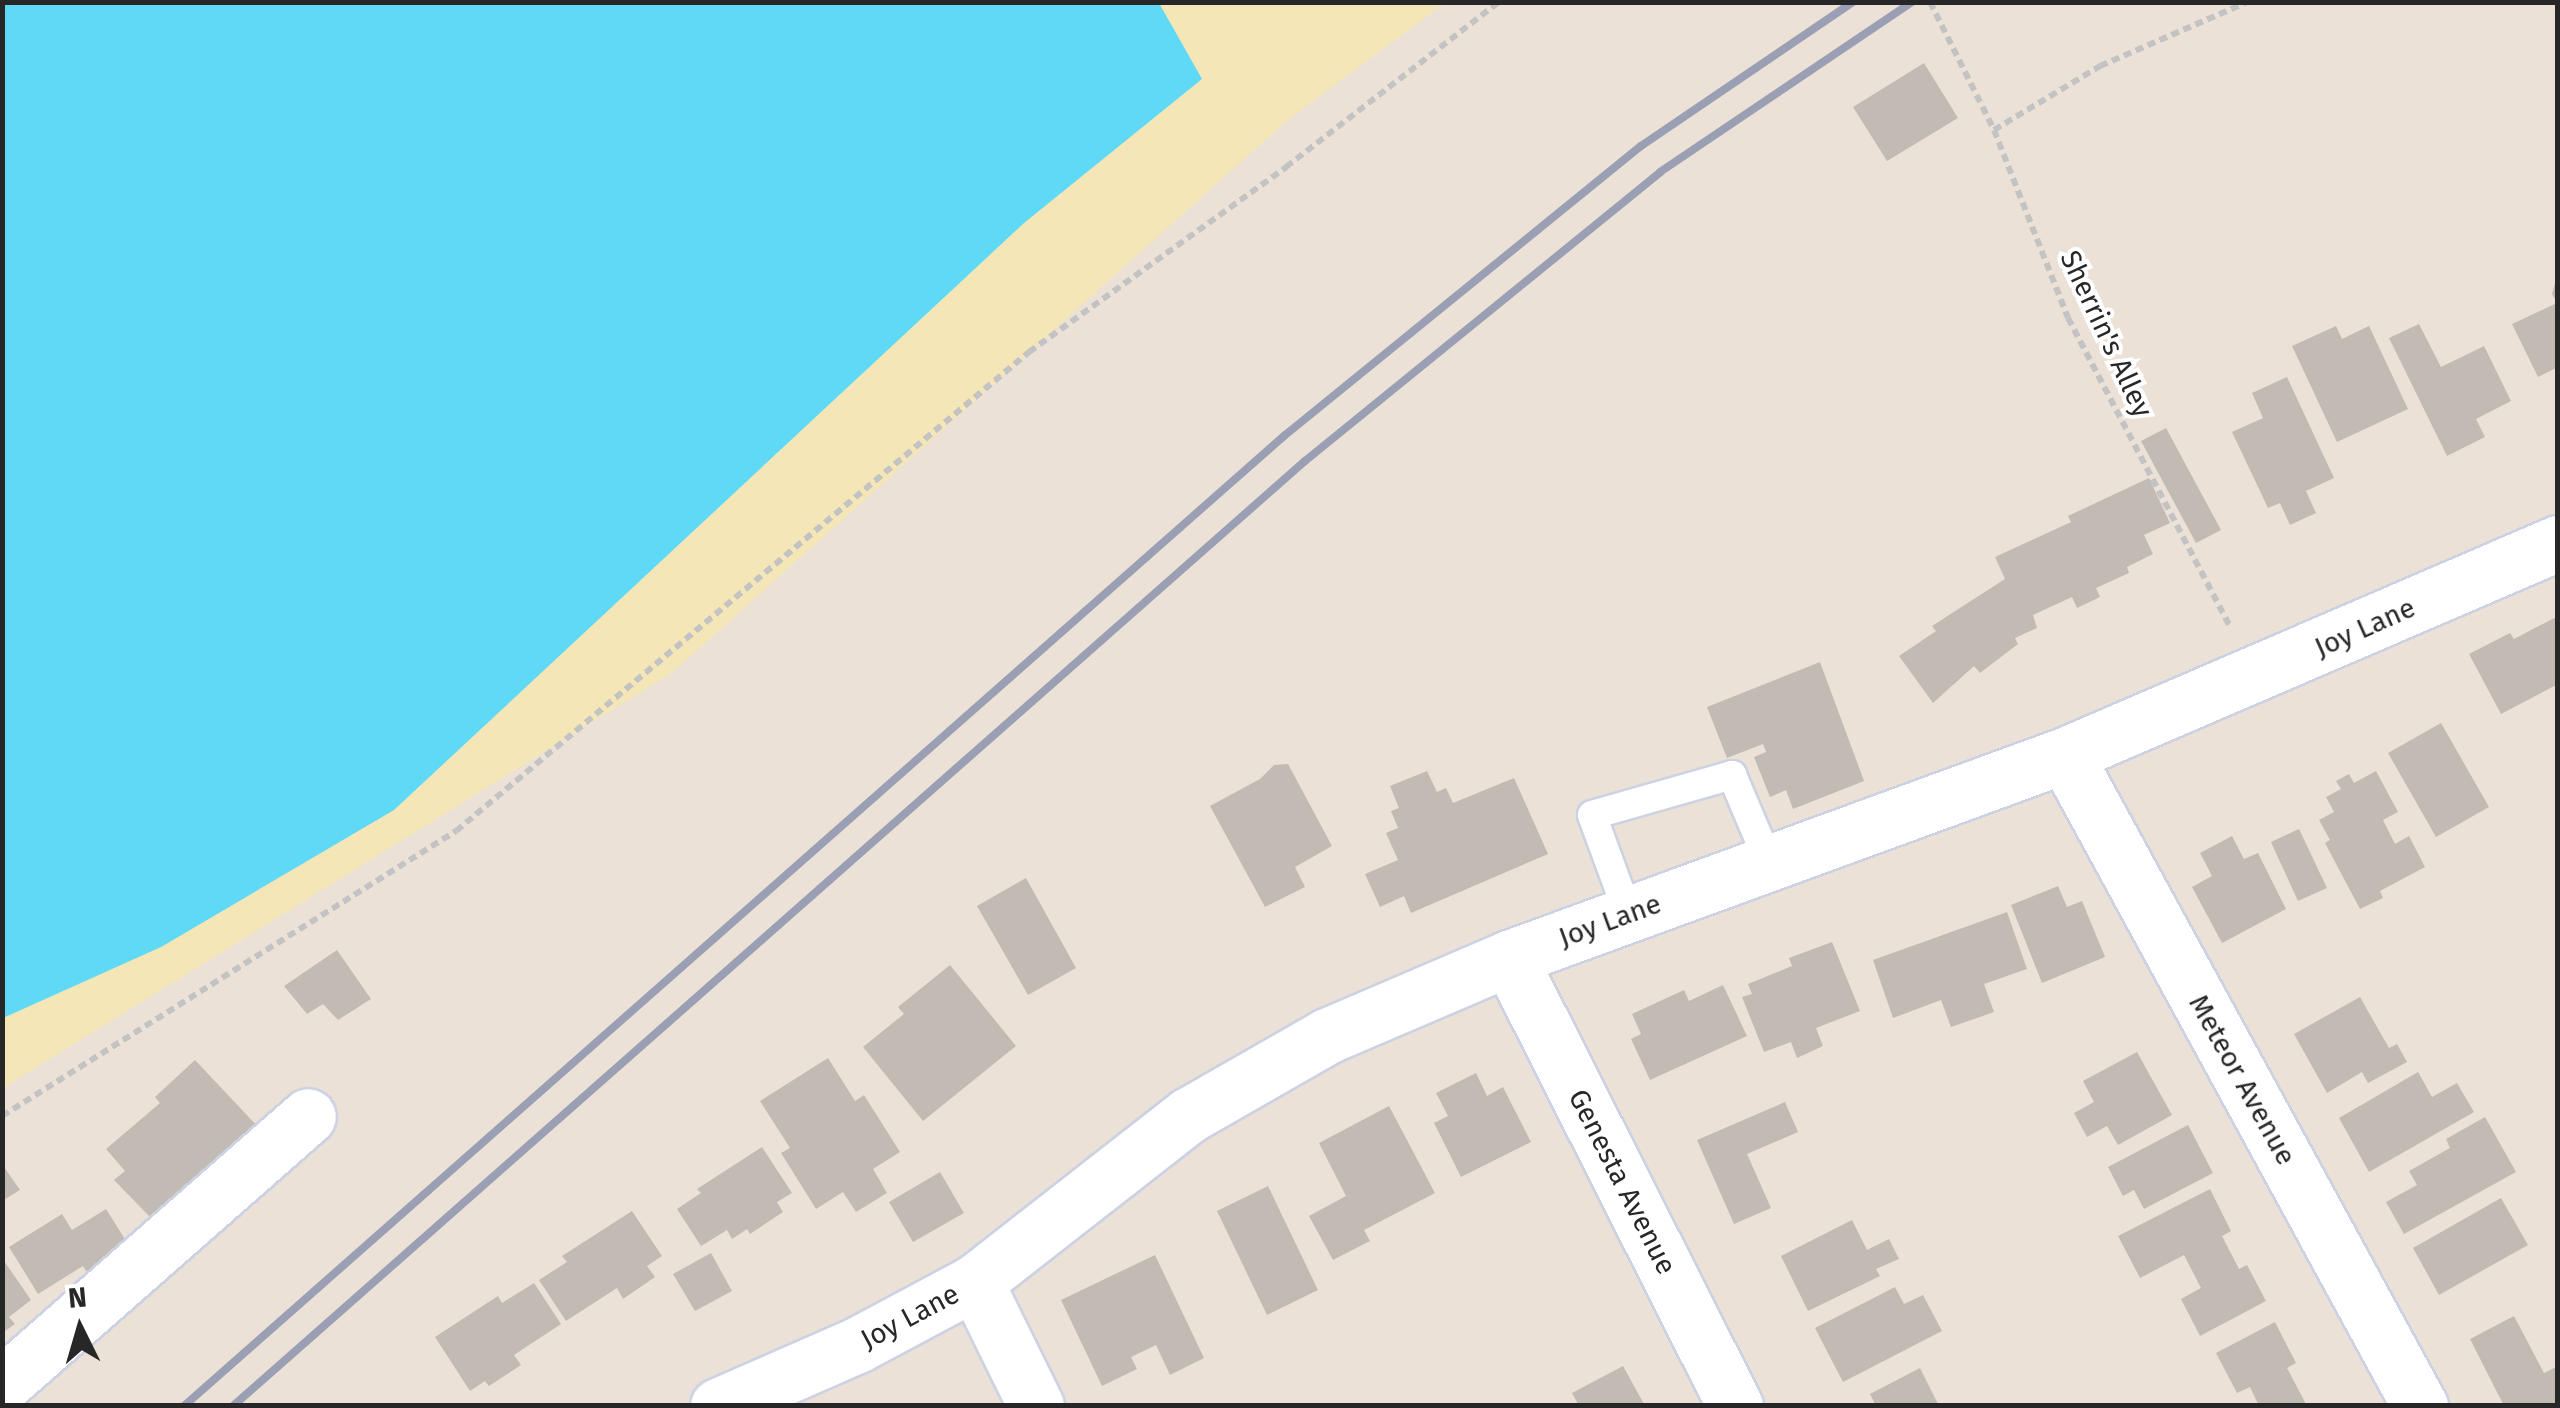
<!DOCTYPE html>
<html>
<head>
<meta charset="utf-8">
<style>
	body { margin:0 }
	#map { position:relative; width:2560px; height:1408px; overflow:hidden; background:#ebe1d7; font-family:"Fira Sans",sans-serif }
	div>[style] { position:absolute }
	.sand>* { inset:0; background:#f4e6b6 }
	.water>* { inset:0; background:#60d9f6 }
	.building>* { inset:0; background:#c2bbb4 }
	.path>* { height:6px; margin-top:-3px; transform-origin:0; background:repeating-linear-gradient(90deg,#c3c3c3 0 8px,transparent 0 13px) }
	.roads { filter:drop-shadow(2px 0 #ccd2e2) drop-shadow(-2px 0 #ccd2e2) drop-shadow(0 2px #ccd2e2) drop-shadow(0 -2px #ccd2e2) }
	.service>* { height:28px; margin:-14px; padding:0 14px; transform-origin:14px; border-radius:14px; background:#fff }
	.minor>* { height:55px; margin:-27.5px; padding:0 27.5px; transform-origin:27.5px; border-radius:27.5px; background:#fff }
	.tertiary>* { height:55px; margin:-27.5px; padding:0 27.5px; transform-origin:27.5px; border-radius:27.5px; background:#fff }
	.rail>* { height:8px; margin:-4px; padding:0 4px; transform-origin:4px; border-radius:4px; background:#9a9fb3 }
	span { translate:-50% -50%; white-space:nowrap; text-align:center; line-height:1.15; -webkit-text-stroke:8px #fff; paint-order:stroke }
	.street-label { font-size:28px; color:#272727 }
	.frame { position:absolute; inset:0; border:5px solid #272727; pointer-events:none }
	.north { position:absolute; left:30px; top:1278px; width:100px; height:100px; -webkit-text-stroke:8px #fff; paint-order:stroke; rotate:355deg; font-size:28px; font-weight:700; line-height:40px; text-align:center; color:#272727 }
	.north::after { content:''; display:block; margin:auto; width:35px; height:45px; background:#272727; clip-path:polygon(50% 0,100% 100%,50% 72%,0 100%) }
</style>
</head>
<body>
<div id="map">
	<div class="sand">
		<i style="clip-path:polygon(956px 3px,1445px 3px,1290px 118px,673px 672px,3px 1088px,3px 795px)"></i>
	</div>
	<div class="water">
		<i style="clip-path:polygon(2px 3px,1159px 3px,1202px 79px,1024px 223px,394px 810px,161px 947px,3px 1018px)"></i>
	</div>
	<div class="building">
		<i style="clip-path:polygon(1924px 63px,1958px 118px,1887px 161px,1853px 107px)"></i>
		<i style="clip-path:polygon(2556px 279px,2558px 279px,2558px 367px,2538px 377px,2512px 324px,2557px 303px,2552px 294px)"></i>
		<i style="clip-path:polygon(2419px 324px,2441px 367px,2484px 346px,2511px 401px,2476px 419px,2485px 437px,2447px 456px,2389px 338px)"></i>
		<i style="clip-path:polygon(2336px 326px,2342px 339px,2369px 326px,2408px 409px,2337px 442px,2292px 346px)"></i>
		<i style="clip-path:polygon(2287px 377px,2334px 478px,2306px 491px,2316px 513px,2290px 525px,2280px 503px,2268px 508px,2232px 432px,2263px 418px,2252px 393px)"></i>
		<i style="clip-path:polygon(2166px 428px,2221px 530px,2196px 543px,2141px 441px)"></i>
		<i style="clip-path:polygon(2149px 478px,2170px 523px,2144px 535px,2153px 554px,2127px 567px,2129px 573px,2096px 588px,2100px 597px,2077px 608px,2072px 597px,2033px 615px,2037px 628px,2015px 638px,2018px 644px,1980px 673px,1974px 666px,1933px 703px,1899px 656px,1936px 631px,1932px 626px,2005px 579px,1995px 557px,2071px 522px,2068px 516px)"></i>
		<i style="clip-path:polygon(2558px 616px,2558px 684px,2501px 714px,2469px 654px,2510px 633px,2514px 639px)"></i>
		<i style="clip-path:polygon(1820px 662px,1864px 781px,1793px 809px,1786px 790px,1770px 797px,1754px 757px,1766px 752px,1763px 744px,1727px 758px,1707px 707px)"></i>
		<i style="clip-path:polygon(2441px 723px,2489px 807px,2436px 837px,2388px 753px)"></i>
		<i style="clip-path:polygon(1288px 764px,1332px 846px,1295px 867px,1305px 887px,1265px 907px,1210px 806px,1260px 779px,1274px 765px)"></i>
		<i style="clip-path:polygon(1427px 771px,1437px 792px,1446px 788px,1453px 803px,1514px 778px,1548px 854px,1411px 913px,1404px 896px,1380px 907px,1365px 874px,1398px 860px,1386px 833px,1398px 828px,1391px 811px,1399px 808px,1390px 786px)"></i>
		<i style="clip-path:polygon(2376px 771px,2398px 812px,2383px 820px,2395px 844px,2409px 836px,2425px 867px,2380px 891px,2383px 898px,2360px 909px,2325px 843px,2330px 840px,2319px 820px,2334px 812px,2326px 797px,2341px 789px,2336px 781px,2349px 774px,2354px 783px)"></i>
		<i style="clip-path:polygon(2299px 829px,2327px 888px,2298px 901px,2271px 842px)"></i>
		<i style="clip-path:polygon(2232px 836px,2244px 859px,2258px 853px,2286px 909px,2222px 943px,2192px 887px,2212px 876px,2200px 853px)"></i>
		<i style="clip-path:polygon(1026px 878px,1076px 968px,1028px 995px,977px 906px)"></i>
		<i style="clip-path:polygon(2058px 886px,2067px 907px,2082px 901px,2105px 957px,2042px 983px,2011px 905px)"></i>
		<i style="clip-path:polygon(2007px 912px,2027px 969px,1984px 984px,1994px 1012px,1951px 1027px,1941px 1000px,1893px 1018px,1873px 960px)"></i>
		<i style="clip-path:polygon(1832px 942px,1860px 1011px,1816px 1028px,1823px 1046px,1797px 1058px,1791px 1042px,1764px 1052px,1742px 997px,1752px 994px,1748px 984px,1792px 966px,1789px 958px)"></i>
		<i style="clip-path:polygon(337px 950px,371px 999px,338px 1020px,323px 1004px,307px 1014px,284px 986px)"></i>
		<i style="clip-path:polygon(950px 965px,1016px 1046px,923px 1121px,863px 1047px,904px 1014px,898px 1007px)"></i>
		<i style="clip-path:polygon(1723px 985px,1747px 1036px,1650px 1080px,1631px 1039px,1641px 1034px,1632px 1014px,1684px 990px,1689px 1001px)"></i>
		<i style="clip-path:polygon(2360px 997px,2389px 1048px,2397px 1044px,2407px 1062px,2368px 1083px,2362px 1072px,2327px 1093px,2294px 1034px)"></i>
		<i style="clip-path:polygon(2137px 1052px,2172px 1115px,2118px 1145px,2107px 1126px,2087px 1137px,2074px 1113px,2094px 1102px,2083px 1081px)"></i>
		<i style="clip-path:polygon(828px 1058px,855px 1101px,864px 1095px,900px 1152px,873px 1169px,887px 1193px,856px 1212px,843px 1192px,816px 1209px,781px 1153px,790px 1148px,760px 1101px)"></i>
		<i style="clip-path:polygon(195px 1060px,258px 1127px,153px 1220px,114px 1180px,125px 1171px,106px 1149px,160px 1103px,155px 1097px)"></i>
		<i style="clip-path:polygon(2418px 1072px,2432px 1097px,2457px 1083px,2474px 1112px,2369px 1172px,2339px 1118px)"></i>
		<i style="clip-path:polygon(1476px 1073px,1487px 1096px,1503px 1087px,1531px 1142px,1461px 1177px,1434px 1123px,1448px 1116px,1436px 1093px)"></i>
		<i style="clip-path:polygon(1785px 1102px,1798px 1132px,1747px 1154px,1771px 1208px,1734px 1224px,1697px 1140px)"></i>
		<i style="clip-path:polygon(1389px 1106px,1435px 1193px,1364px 1230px,1370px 1241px,1333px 1260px,1309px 1216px,1346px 1196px,1319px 1143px)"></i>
		<i style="clip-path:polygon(2485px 1117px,2516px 1172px,2404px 1234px,2386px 1202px,2417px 1185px,2409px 1171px,2450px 1148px,2446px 1139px)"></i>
		<i style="clip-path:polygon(2188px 1125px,2213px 1173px,2144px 1209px,2134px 1190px,2123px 1196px,2108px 1167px)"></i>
		<i style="clip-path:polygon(762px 1147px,792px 1193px,777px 1202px,783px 1212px,750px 1234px,747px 1229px,732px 1239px,727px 1230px,701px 1246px,677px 1209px,701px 1193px,697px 1189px)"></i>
		<i style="clip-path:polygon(2px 1164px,20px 1190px,2px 1201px)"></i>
		<i style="clip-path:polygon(940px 1172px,964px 1213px,913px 1242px,889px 1202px)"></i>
		<i style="clip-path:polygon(1268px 1186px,1318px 1290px,1267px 1315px,1217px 1211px)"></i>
		<i style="clip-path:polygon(2210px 1189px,2231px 1231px,2222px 1236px,2239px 1269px,2247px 1265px,2266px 1301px,2200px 1336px,2181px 1299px,2201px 1288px,2184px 1255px,2140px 1278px,2118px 1236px)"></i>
		<i style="clip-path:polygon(2501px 1198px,2528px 1245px,2439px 1295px,2413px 1248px)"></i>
		<i style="clip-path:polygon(106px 1209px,138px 1260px,96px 1286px,83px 1266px,38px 1294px,9px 1247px,62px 1214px,72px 1230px)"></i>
		<i style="clip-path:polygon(632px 1211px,662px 1256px,647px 1266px,655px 1277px,623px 1299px,617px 1288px,566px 1321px,539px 1280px,567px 1262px,562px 1256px)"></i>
		<i style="clip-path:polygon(1852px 1220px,1867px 1250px,1889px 1239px,1899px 1259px,1876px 1269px,1880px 1276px,1808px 1311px,1781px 1256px)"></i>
		<i style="clip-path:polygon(711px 1253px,732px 1291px,695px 1311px,673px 1274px)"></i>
		<i style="clip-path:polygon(1155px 1255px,1204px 1358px,1170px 1375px,1156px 1345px,1131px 1357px,1137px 1369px,1102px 1386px,1061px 1300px)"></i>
		<i style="clip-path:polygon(2px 1258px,31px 1300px,9px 1317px,15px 1324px,2px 1333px)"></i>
		<i style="clip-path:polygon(534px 1283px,561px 1324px,514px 1355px,521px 1365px,489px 1386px,485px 1381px,470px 1391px,435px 1337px,498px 1296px,502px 1303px)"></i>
		<i style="clip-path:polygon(1895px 1287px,1904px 1304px,1923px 1295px,1942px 1331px,1843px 1382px,1815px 1328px)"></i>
		<i style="clip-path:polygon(2514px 1316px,2544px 1373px,2558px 1366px,2558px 1406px,2504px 1406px,2470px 1339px)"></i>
		<i style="clip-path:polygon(2275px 1322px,2296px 1363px,2287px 1368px,2307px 1406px,2259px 1406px,2250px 1387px,2237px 1393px,2216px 1353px)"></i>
		<i style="clip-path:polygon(1623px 1366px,1645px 1406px,1579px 1406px,1572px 1393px)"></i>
		<i style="clip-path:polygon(1920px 1368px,1939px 1406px,1876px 1406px,1870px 1394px)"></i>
	</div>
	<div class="path">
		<i style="left:1930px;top:2px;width:143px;rotate:63.4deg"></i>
		<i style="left:1994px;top:130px;width:202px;rotate:68.5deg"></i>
		<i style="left:2068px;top:318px;width:349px;rotate:62.3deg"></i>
		<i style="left:1994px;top:130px;width:124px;rotate:-31.1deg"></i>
		<i style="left:2100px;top:66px;width:160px;rotate:-23.5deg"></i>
		<i style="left:2px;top:1116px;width:536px;rotate:-32.12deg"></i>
		<i style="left:456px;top:831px;width:747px;rotate:-39.89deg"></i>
		<i style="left:1029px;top:352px;width:317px;rotate:-35.7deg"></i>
		<i style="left:1286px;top:167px;width:269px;rotate:-37.8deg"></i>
	</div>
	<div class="roads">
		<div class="service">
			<i style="left:1628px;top:913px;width:104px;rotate:-110.2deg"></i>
			<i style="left:1592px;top:815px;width:146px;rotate:-15.9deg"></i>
			<i style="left:1732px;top:775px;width:98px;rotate:67.1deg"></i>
		</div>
		<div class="minor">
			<i style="left:2065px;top:755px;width:742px;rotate:61.4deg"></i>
			<i style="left:1509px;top:958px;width:502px;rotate:63.23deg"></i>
			<i style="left:975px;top:1282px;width:138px;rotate:63.8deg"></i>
			<i style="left:2px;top:1385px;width:407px;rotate:-41.3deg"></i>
		</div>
		<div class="tertiary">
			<i style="left:718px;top:1406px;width:152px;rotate:-23.7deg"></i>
			<i style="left:857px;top:1345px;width:134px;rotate:-28.1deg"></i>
			<i style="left:975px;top:1282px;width:271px;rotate:-38deg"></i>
			<i style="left:1189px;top:1115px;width:159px;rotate:-29.8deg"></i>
			<i style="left:1327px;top:1036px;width:198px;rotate:-23.2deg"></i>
			<i style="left:1509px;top:958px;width:592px;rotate:-20.06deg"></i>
			<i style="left:2065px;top:755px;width:537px;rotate:-23.27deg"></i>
		</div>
	</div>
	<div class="rail">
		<i style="left:184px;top:1406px;width:1467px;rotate:-41.41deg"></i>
		<i style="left:1284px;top:436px;width:460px;rotate:-39.1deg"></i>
		<i style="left:1641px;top:146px;width:256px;rotate:-34.2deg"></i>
		<i style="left:233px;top:1406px;width:1429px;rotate:-41.4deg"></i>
		<i style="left:1305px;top:461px;width:458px;rotate:-39.1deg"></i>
		<i style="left:1660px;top:172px;width:304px;rotate:-34deg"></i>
	</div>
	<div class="street-label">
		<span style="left:2106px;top:334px;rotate:65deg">Sherrin's Alley</span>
		<span style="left:2365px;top:628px;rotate:-24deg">Joy Lane</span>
		<span style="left:1610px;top:921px;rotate:-20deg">Joy Lane</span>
		<span style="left:2242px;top:1080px;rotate:61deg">Meteor Avenue</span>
		<span style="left:1622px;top:1182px;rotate:63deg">Genesta Avenue</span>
		<span style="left:910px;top:1317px;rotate:-28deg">Joy Lane</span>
	</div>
	<div class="frame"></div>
	<div class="north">N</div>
</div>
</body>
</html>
